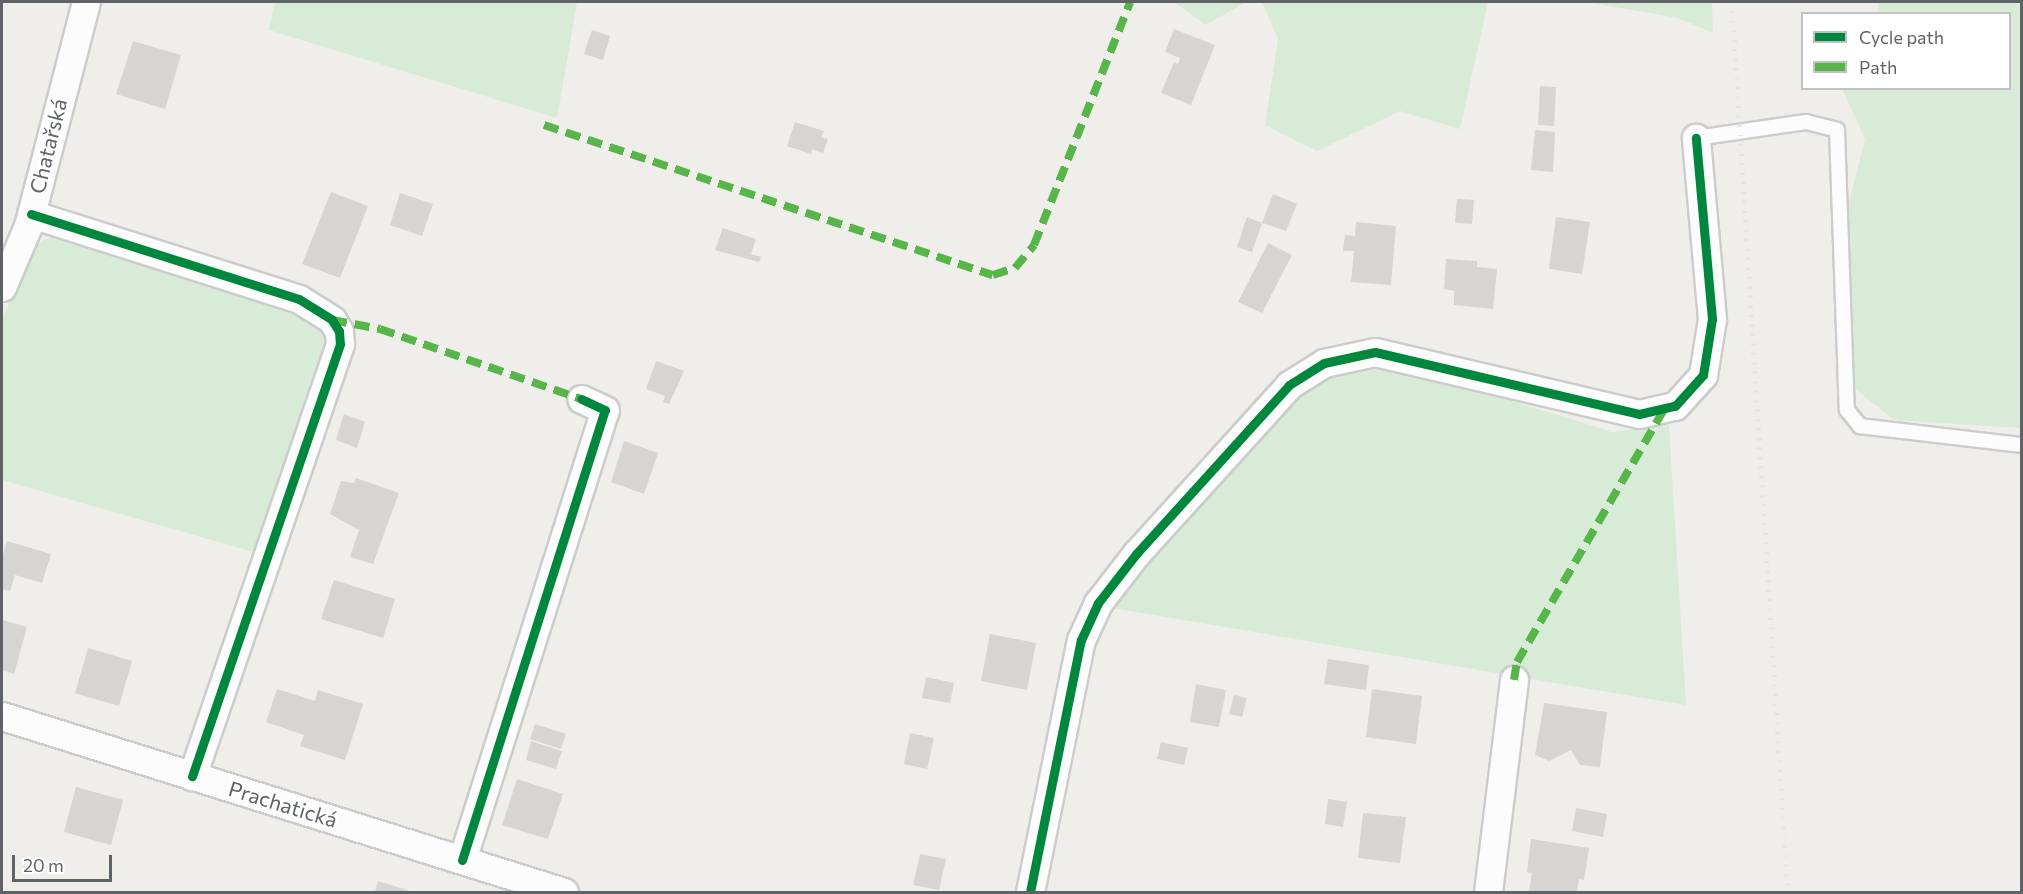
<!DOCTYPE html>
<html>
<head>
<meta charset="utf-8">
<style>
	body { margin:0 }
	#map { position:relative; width:2023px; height:894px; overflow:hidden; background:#efeeea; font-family:Commissioner,sans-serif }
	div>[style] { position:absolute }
	.green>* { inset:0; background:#d8ebd6 }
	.building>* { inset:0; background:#d6d5d3 }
	.roads { filter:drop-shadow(2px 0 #cbcccc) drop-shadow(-2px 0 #cbcccc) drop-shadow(0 2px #cbcccc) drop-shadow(0 -2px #cbcccc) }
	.lane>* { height:14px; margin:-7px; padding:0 7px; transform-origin:7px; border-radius:7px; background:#fdfcfc }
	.street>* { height:27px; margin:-13.5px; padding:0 13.5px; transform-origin:13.5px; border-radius:13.5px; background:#fdfcfc }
	.rail>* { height:4.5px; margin-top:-2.25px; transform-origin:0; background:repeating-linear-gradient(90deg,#e4e4e4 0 1.5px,transparent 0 9.5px) }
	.quiet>* { height:8px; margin-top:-4px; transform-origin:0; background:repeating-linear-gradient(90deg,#58b549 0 15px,transparent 0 23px) }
	.cycleway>* { height:9px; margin:-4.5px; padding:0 4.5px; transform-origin:4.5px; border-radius:4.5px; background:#00873e }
	span { translate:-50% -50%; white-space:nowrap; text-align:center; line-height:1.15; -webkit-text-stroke:5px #fff; paint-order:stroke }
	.street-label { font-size:21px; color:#5f6368 }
	.frame { position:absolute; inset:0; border:3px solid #5f6368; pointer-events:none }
	.legend { position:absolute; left:1801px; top:12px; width:210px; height:78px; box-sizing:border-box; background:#fff; border:2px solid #bfc1c3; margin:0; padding:8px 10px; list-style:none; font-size:18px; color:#5f6368 }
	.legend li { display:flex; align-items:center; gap:12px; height:30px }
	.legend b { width:30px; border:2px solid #bfc1c3 }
	.scale { position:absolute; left:12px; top:855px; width:100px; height:27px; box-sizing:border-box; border:3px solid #5f6368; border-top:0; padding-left:8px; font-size:18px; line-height:21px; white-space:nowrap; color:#5f6368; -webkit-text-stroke:4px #fff; paint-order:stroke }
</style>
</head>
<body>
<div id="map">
	<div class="green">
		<i style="clip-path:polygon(275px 2px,577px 2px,557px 118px,269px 30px)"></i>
		<i style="clip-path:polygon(1174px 2px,1246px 2px,1206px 25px)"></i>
		<i style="clip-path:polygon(1262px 2px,1488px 2px,1460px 129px,1400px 111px,1317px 151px,1265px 125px,1278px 39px)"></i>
		<i style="clip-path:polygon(1587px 2px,1712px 2px,1713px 33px,1678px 18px)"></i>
		<i style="clip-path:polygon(1878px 2px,2021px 2px,2021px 428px,1894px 420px,1854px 388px,1840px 238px,1865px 139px,1842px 89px,2010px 88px,2010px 14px,1880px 13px)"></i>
		<i style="clip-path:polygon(60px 235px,290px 307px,314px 319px,325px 332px,327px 346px,260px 554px,2px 480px,2px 319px,32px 252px,43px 240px)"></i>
		<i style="clip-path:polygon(1385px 363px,1614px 432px,1669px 425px,1686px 705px,1106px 607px,1300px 390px,1337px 372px)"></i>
	</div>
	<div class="building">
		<i style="clip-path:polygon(1174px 29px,1215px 45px,1191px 105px,1161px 93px,1174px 62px,1178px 64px,1180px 58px,1165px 52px)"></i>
		<i style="clip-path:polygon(592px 30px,610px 36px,603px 60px,584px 54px)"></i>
		<i style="clip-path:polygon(133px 41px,181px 55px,165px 109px,116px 94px)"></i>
		<i style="clip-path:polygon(1540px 86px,1556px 87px,1554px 126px,1538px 125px)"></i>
		<i style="clip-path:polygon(795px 122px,824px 131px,821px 137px,828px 139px,823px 153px,812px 149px,811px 154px,787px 146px)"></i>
		<i style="clip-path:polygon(1535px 130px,1555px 132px,1553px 172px,1531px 170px)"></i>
		<i style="clip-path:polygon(331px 192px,368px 206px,340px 278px,302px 264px)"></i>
		<i style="clip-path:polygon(400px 193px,433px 204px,422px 236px,390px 225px)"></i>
		<i style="clip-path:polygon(1273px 194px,1297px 204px,1286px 231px,1262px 223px)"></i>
		<i style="clip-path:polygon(1457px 199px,1474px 200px,1472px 224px,1455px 223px)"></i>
		<i style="clip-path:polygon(1247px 217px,1262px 223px,1252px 252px,1237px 247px)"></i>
		<i style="clip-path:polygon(1556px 217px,1590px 222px,1582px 274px,1549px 269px)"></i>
		<i style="clip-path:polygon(1356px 222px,1396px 226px,1391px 285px,1351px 282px,1354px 251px,1343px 251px,1345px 235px,1355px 236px)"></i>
		<i style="clip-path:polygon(723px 228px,756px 239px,751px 254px,761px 257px,759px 262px,715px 250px)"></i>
		<i style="clip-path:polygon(1268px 243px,1292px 255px,1262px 313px,1238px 302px)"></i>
		<i style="clip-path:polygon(1446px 259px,1477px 261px,1477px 267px,1497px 269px,1493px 309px,1454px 305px,1454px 291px,1444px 289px)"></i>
		<i style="clip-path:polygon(656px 361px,684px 371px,669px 404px,663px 402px,665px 396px,646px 389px)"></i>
		<i style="clip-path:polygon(344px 414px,365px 422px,357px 448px,336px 440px)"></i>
		<i style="clip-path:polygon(624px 441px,658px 453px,644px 494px,611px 482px)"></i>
		<i style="clip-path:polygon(356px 478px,399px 493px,373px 564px,350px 557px,359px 530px,330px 514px,341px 481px,354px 483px)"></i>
		<i style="clip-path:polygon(7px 541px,51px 554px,42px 583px,15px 575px,10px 591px,2px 589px,2px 558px)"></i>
		<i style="clip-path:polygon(334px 580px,395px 599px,383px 638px,321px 619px)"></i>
		<i style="clip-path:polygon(2px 620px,27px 627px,14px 674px,2px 670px)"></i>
		<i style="clip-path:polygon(990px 634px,1036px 643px,1027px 690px,981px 681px)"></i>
		<i style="clip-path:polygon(88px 648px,132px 661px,119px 706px,75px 693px)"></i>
		<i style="clip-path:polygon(1328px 659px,1369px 665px,1366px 690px,1324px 684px)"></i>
		<i style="clip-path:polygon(926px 677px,954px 683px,950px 703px,922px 698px)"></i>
		<i style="clip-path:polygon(1196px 684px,1226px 690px,1219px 727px,1190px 722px)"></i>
		<i style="clip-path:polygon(277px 689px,315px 701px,318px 690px,363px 704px,345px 760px,300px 746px,304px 735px,266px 722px)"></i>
		<i style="clip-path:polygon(1372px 689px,1422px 696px,1416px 744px,1366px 737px)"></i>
		<i style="clip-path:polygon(1234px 695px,1247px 698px,1242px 717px,1229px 714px)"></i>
		<i style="clip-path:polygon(1544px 703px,1607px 712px,1600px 767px,1580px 765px,1571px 750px,1549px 761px,1535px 755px)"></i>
		<i style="clip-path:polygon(535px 724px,566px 734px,561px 749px,530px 739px)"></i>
		<i style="clip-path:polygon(910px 733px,934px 738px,927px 769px,904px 764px)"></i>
		<i style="clip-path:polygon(531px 741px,562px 751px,556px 769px,526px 760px)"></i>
		<i style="clip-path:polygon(1161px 742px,1188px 748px,1184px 765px,1157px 759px)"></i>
		<i style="clip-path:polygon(517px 779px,563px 794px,548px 839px,502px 825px)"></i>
		<i style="clip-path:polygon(76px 787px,123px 800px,111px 845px,64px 832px)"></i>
		<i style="clip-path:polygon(1328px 799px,1347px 802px,1343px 827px,1325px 824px)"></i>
		<i style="clip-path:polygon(1576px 808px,1607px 814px,1603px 837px,1572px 831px)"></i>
		<i style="clip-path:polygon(1363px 813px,1406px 817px,1400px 863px,1358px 858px)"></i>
		<i style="clip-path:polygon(1531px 839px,1589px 848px,1584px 880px,1579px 879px,1577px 892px,1529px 892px,1532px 873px,1527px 872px)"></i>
		<i style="clip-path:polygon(920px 854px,946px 859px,939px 890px,913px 885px)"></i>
		<i style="clip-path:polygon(378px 881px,413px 892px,375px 892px)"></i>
	</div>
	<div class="roads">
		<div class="lane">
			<i style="left:1696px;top:138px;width:111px;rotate:-8.3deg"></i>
			<i style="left:1806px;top:122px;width:32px;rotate:14deg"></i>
			<i style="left:1837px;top:130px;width:280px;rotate:88deg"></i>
			<i style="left:1847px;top:410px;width:21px;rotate:51deg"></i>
			<i style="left:1860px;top:426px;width:163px;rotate:6.7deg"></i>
		</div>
		<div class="street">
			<i style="left:31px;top:214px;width:281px;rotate:17.6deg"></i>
			<i style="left:299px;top:299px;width:39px;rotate:32deg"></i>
			<i style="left:332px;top:320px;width:13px;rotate:58deg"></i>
			<i style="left:339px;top:331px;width:13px;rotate:86deg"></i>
			<i style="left:340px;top:344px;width:457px;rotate:108.9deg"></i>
			<i style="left:2px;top:287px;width:66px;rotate:-66.9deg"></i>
			<i style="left:28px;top:226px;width:231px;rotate:-75.5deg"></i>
			<i style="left:2px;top:716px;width:589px;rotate:17.39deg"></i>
			<i style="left:462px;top:860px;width:472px;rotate:-72.4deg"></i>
			<i style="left:605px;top:410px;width:26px;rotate:-155deg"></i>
			<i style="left:1030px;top:892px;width:257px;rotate:-78.6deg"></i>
			<i style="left:1081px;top:640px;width:41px;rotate:-65.3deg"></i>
			<i style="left:1098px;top:603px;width:62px;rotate:-52.2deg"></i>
			<i style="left:1136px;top:554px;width:228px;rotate:-47.8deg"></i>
			<i style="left:1289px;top:385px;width:41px;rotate:-32.2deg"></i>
			<i style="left:1324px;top:363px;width:52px;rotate:-12.2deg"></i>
			<i style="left:1375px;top:352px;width:271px;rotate:13.2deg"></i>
			<i style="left:1639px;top:414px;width:37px;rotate:-13deg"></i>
			<i style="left:1675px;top:406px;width:42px;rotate:-47.9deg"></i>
			<i style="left:1703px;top:375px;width:57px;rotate:-80.9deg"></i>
			<i style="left:1712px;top:319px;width:182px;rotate:-95.1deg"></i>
			<i style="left:1488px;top:892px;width:214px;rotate:-83deg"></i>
		</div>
	</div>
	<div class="rail">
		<i style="left:1732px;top:2px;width:892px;rotate:86.4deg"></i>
	</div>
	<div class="quiet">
		<i style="left:544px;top:125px;width:473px;rotate:18.5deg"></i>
		<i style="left:993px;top:275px;width:23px;rotate:-18deg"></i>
		<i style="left:1015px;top:268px;width:30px;rotate:-50deg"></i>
		<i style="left:1034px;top:245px;width:261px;rotate:-68.4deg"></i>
		<i style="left:332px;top:320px;width:49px;rotate:10.6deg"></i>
		<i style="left:380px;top:329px;width:213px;rotate:19.2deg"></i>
		<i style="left:1514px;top:680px;width:18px;rotate:-81deg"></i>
		<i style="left:1517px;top:662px;width:294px;rotate:-59.8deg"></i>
	</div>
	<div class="cycleway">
		<i style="left:31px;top:214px;width:281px;rotate:17.6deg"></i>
		<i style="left:299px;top:299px;width:39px;rotate:32deg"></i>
		<i style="left:332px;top:320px;width:13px;rotate:58deg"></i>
		<i style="left:339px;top:331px;width:13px;rotate:86deg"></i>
		<i style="left:340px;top:344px;width:457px;rotate:108.9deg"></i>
		<i style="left:462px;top:860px;width:472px;rotate:-72.4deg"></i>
		<i style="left:605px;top:410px;width:26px;rotate:-155deg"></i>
		<i style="left:1030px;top:892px;width:257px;rotate:-78.6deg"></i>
		<i style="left:1081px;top:640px;width:41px;rotate:-65.3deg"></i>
		<i style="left:1098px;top:603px;width:62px;rotate:-52.2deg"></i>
		<i style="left:1136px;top:554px;width:228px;rotate:-47.8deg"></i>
		<i style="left:1289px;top:385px;width:41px;rotate:-32.2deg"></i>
		<i style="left:1324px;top:363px;width:52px;rotate:-12.2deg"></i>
		<i style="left:1375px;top:352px;width:271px;rotate:13.2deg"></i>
		<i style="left:1639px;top:414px;width:37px;rotate:-13deg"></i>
		<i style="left:1675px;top:406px;width:42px;rotate:-47.9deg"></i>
		<i style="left:1703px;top:375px;width:57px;rotate:-80.9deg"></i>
		<i style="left:1712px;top:319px;width:182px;rotate:-95.1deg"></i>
	</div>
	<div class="street-label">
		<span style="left:48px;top:146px;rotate:-76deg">Chatařská</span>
		<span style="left:283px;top:804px;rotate:17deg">Prachatická</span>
	</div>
	<div class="frame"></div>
	<ul class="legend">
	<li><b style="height:8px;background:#00873e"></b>Cycle path</li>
	<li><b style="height:8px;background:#58b549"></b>Path</li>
	</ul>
	<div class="scale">20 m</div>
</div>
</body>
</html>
